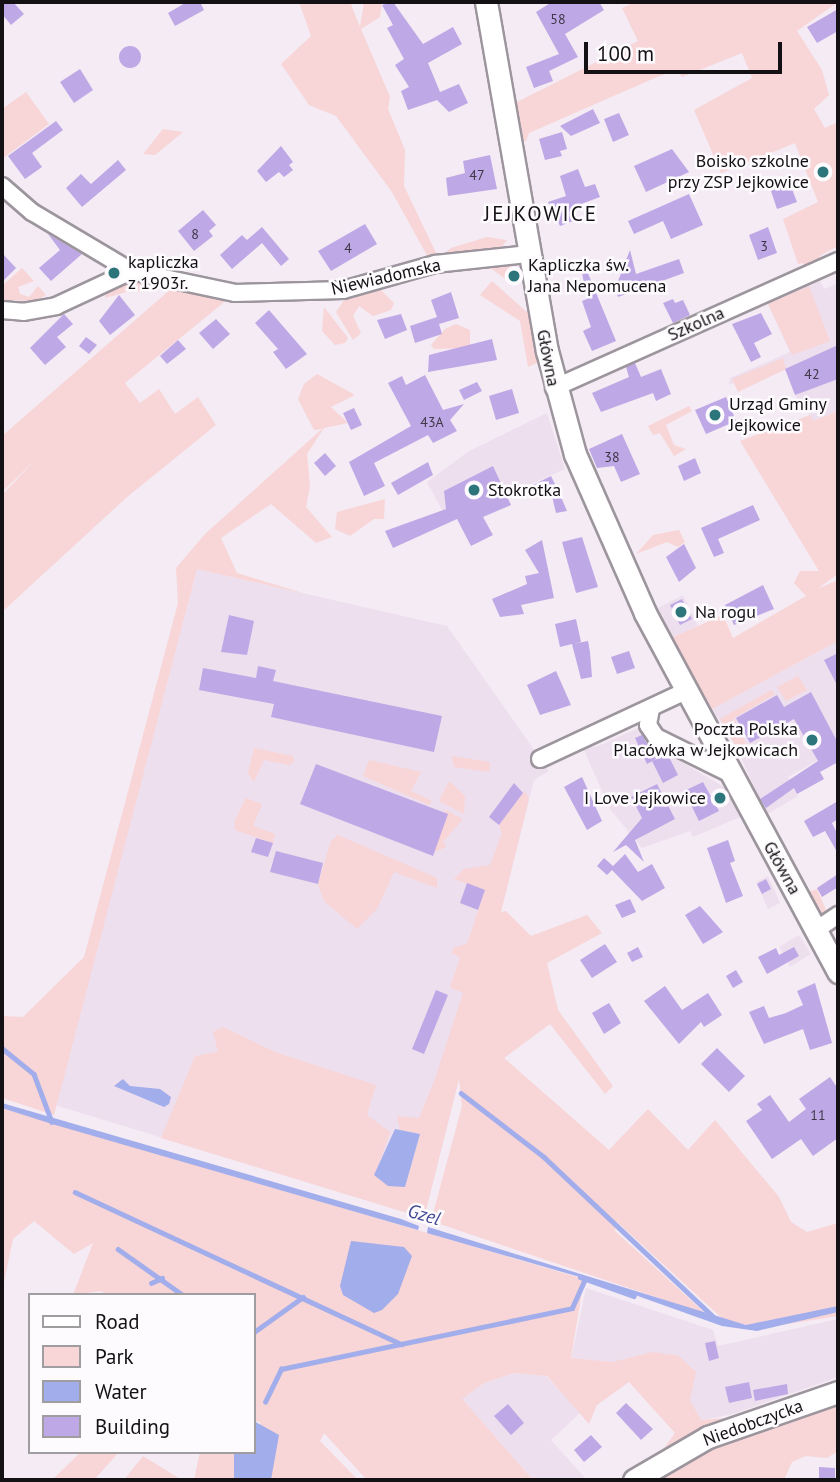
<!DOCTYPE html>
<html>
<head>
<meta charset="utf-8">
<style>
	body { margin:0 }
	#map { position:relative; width:840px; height:1482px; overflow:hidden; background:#f4ebf4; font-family:"PT Sans",sans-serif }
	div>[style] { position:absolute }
	.built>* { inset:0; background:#eedfee }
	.green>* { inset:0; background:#f8d5d6 }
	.water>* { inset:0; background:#a2adeb }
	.stream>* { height:4.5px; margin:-2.25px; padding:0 2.25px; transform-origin:2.25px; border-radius:2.25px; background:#a2adeb }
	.building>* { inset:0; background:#bfa8e6 }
	.round { border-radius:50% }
	.roads { filter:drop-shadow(2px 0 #9d959d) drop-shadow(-2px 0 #9d959d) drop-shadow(0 2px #9d959d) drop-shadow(0 -2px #9d959d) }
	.street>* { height:16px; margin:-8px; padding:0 8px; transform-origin:8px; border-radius:8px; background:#fff }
	.secondary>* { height:21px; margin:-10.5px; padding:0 10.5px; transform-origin:10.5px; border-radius:10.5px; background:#fff }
	.dots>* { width:19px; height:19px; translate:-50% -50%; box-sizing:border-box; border:4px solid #fefbfe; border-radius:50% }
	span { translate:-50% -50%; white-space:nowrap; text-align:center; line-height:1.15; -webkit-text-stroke:5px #fefbfe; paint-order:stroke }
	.number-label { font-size:14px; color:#3f3748 }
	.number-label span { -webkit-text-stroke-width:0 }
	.poi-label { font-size:18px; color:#141114 }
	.right { translate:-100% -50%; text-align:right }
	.left { translate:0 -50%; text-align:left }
	.street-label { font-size:18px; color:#141114 }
	.water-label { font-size:19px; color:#434a94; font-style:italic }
	.quarter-label { font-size:21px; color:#141114; letter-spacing:2px }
	.frame { position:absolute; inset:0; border:4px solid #141114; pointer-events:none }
	.legend { position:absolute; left:28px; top:1293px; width:228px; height:161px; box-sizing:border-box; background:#fefbfe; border:2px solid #a09da0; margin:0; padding:9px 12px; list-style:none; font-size:21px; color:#141114 }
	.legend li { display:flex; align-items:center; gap:14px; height:35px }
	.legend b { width:35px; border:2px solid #a09da0 }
	.scale { position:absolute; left:584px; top:42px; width:198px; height:32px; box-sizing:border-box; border:4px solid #141114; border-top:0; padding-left:9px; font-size:21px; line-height:24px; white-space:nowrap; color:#141114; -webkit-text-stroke:5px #fefbfe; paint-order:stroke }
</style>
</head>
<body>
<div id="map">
	<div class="built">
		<i style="clip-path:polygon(820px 281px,824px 289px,838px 283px,838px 411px,813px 422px,805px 406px,800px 407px,786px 368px,767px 368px,729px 385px,730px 378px,790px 352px,768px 304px)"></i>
		<i style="clip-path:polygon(547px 413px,565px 469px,448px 521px,427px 482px,469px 451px)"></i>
		<i style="clip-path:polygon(197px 569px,447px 626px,549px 771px,534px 780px,424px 1218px,55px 1105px)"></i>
		<i style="clip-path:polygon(683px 595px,698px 626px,671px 638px,656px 609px)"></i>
		<i style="clip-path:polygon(838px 641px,838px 749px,788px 777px,798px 796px,766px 815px,735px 743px,712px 709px)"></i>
		<i style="clip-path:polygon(641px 727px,655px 753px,668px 754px,724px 787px,740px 817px,693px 837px,690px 831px,642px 848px,610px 809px,583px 748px,598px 746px)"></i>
		<i style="clip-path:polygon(768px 876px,780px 903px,768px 909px,756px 882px)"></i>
		<i style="clip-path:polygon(799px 935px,811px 954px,790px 967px,779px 947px)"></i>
		<i style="clip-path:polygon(586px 1288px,713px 1330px,718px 1346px,838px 1319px,838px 1377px,733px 1414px,701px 1420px,677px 1378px,692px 1368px,571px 1359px)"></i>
		<i style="clip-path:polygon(514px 1373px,546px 1376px,581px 1412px,551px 1440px,587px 1480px,533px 1480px,461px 1399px,484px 1383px)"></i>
	</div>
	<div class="green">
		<i style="clip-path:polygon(299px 2px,350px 2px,360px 27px,364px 2px,382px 2px,380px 17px,361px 29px,390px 97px,388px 109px,405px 150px,404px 186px,437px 255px,429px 259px,392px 192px,336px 116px,309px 105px,281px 64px,311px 36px)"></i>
		<i style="clip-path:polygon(635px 2px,838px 2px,797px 31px,822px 70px,829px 95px,814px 109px,825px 128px,838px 122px,838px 246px,821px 255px,814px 265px,805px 269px,803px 263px,798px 264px,783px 219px,818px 202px,795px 143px,721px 173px,694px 110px,752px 78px,742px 53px,682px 77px,677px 70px,657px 77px,529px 133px,526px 141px,516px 138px,515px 103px,638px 41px,622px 8px)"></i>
		<i style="clip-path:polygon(26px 92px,49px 124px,2px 159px,2px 109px)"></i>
		<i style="clip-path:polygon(163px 129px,183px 132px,155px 155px,143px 154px)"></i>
		<i style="clip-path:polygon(487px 237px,507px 240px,498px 251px,442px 256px,451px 248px)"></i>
		<i style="clip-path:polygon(485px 264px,513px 265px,508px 272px,511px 283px)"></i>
		<i style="clip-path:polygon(22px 268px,34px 281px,18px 287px,20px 294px,29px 297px,38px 286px,46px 295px,35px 301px,4px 300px,2px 286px)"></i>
		<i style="clip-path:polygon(126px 279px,144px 284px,147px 292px,130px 291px,105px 298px,107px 289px)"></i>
		<i style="clip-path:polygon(492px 281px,530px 315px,539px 362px,528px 367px,520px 321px,480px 295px)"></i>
		<i style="clip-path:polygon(809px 286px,830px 341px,792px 355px,768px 304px)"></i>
		<i style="clip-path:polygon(172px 288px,228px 299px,125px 383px,140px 403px,159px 389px,175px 414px,198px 397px,216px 425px,127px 497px,2px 612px,2px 495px,37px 458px,2px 492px,2px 436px)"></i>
		<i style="clip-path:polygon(379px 288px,394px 303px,391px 310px,373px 316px,359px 306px,353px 316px,361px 333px,353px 340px,336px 312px,346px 297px)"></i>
		<i style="clip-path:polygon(324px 307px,348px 338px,345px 343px,335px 345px,322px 331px)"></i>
		<i style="clip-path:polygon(456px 324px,470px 330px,470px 348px,434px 349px,431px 345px,445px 329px)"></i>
		<i style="clip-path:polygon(783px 358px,786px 369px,738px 392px,732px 379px)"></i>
		<i style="clip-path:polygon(317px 374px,355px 395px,331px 407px,348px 423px,324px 428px,307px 454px,310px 486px,306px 507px,332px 537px,316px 543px,271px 504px,221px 538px,237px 573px,306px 594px,197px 569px,54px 1115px,2px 1098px,2px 1016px,23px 1017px,84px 957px,178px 603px,176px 568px,205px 534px,322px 429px,314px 430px,298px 399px,304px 384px)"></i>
		<i style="clip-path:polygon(689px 406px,692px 411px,666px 425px,674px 445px,686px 449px,674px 456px,660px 433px,653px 435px,648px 426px)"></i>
		<i style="clip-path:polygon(838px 411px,838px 574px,817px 589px,838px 580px,838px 641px,712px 709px,671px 638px,723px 615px,733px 638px,806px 596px,794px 583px,800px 571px,819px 571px,740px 441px,810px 415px,813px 421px)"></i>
		<i style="clip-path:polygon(385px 499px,384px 519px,374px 519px,350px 536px,335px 529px,337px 512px)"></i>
		<i style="clip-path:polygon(679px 530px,685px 542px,678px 547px,667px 542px,636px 554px,653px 535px)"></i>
		<i style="clip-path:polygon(798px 676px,807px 690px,786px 701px,777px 687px)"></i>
		<i style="clip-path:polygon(771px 690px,775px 694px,734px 718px,746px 744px,737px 749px,720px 719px)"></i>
		<i style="clip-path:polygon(254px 748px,293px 756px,294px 762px,289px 765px,264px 760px,254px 782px,248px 773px)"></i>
		<i style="clip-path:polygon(452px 756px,490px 762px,489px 772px,454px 767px)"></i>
		<i style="clip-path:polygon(369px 760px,421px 772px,411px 791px,432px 801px,429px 805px,363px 776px)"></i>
		<i style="clip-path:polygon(449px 781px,465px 796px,464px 814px,439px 801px)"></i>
		<i style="clip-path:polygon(525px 791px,529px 799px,501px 912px,506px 911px,531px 936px,587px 915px,602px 933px,547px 963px,558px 1010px,613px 1086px,605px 1094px,550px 1024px,504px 1058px,609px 1150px,648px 1109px,688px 1150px,715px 1120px,779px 1197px,791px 1222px,807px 1232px,838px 1223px,838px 1316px,762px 1328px,724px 1320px,616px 1221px,615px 1231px,706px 1314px,431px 1221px,462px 1106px,459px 1079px,424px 1218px,161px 1138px,195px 1056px,218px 1052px,213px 1032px,223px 1027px,275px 1052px,376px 1085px,367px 1115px,390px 1132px,375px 1175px,405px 1187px,420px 1134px,400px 1130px,397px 1116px,419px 1118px,435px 1079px,463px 993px,450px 987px,460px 958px,452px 953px,454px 947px,467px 944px,485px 890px,454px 879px,464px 869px,490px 865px,502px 833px,499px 825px)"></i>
		<i style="clip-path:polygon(246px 798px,262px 804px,253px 826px,275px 834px,273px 843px,235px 830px,235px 820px)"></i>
		<i style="clip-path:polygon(445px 810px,463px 819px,443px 842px,446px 847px,434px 852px)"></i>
		<i style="clip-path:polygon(338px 835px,437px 878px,437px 888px,394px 872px,377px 909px,357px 929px,324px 901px,318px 884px,331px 841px)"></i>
		<i style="clip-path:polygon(817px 889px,829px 917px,822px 920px,808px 892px)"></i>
		<i style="clip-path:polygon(2px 1108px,584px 1279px,571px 1358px,612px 1362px,653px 1352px,679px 1356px,696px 1372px,690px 1400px,701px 1420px,723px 1418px,660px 1454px,675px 1433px,629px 1382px,597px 1405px,589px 1424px,547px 1376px,514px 1373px,484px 1383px,462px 1399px,533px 1480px,367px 1480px,324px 1433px,320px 1441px,358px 1480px,271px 1480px,260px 1422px,254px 1421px,254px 1295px,110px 1295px,100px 1291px,73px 1295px,93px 1243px,74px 1254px,34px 1221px,13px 1239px,2px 1292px)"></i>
		<i style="clip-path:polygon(838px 1399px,838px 1451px,827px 1458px,806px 1456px,792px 1462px,784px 1480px,652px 1480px,709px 1447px)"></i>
		<i style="clip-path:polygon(81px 1452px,119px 1452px,94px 1480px,52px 1480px)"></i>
		<i style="clip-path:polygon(200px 1452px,234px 1452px,234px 1480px,194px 1480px)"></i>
		<i style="clip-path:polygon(143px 1456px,182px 1480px,124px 1480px)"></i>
	</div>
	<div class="water">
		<i style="clip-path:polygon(123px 1079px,130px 1086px,160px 1089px,171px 1097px,169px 1104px,164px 1107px,114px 1086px)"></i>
		<i style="clip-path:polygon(2px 1103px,401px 1219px,419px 1226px,418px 1230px,52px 1124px,2px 1108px)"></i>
		<i style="clip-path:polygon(395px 1129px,420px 1134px,405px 1187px,388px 1186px,374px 1175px)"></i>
		<i style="clip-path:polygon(428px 1227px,746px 1325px,838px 1306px,838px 1312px,757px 1331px,722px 1326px,604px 1284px,427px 1233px)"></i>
		<i style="clip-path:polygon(351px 1241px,404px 1247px,412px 1256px,398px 1294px,382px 1310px,374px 1313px,343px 1295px,340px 1286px)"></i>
		<i style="clip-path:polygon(254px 1421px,279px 1435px,271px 1480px,234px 1480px,234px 1452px,254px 1452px)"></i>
	</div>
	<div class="stream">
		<i style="left:2px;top:1048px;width:41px;rotate:39.1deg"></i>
		<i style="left:34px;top:1074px;width:51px;rotate:69.4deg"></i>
		<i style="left:461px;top:1093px;width:105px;rotate:37.6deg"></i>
		<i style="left:544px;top:1157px;width:238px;rotate:43.3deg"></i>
		<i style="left:75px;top:1192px;width:360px;rotate:25deg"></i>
		<i style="left:118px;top:1249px;width:80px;rotate:35.3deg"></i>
		<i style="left:580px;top:1277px;width:57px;rotate:19.4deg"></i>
		<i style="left:151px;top:1283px;width:12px;rotate:-24deg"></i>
		<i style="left:254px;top:1332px;width:60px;rotate:-35.5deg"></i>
		<i style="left:265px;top:1402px;width:37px;rotate:-64deg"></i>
		<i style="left:281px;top:1369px;width:297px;rotate:-11.8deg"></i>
		<i style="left:572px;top:1308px;width:32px;rotate:-66deg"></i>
	</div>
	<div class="building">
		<i style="clip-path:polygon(2px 2px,13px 2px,24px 14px,11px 25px,2px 14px)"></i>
		<i style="clip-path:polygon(187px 2px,200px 2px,204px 10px,175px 26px,168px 13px)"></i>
		<i style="clip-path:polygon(393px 2px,423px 44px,453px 27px,462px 44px,428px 63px,440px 92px,459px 84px,468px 103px,449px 112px,437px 100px,408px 110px,401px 91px,409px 87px,395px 65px,404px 59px,387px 28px,393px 25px,382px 5px)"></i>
		<i style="clip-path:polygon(552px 2px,599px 2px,604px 10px,565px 34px,578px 57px,549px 71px,553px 81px,534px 88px,526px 67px,559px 54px,536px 12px)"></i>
		<i style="clip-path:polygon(838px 9px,838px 31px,817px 43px,807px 27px)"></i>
		<i class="round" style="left:119px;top:46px;width:22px;height:22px"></i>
		<i style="clip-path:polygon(80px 69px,93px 90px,74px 103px,60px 82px)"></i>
		<i style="clip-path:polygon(593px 109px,600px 123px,571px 136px,560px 126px)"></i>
		<i style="clip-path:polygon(619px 113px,629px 135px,613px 142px,604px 119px)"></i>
		<i style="clip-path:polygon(56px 121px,63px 130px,32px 153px,42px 167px,25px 179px,8px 156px)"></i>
		<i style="clip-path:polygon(562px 132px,567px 149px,560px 151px,562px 156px,545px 160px,539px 139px)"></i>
		<i style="clip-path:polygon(281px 146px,293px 162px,289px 165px,293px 170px,284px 177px,279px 172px,266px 182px,257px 171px)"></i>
		<i style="clip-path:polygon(672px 149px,689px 172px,646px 192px,634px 166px)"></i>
		<i style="clip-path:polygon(490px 155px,497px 189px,448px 196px,446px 178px,465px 173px,463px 161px)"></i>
		<i style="clip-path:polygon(118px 160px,126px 170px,82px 207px,66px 188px,81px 174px,91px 184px)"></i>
		<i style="clip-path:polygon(578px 169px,585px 187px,595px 184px,600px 197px,573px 207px,578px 219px,560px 226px,548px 202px,566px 196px,560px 176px)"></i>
		<i style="clip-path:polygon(790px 184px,797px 202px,777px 209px,771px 191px)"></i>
		<i style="clip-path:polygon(689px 194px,703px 225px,671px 239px,663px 221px,634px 234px,628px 221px)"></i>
		<i style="clip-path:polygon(203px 210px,216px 225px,209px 231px,213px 236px,194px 251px,178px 231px)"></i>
		<i style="clip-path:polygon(365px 224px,377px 244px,331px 271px,318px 251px)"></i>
		<i style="clip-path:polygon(262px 227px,289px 259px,281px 266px,262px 243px,232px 269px,220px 255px,242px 235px,247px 240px)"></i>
		<i style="clip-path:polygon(768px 227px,777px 253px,758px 260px,749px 235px)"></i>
		<i style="clip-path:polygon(48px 234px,82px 254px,51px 281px,39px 268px,60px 250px)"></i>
		<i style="clip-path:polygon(630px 250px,636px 274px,679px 259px,684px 273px,618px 297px,615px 289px)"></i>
		<i style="clip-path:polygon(2px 253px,16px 268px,2px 282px)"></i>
		<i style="clip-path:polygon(587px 271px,616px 341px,592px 351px,583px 331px,591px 327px,582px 301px,587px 299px,582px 273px)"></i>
		<i style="clip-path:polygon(451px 292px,459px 318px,439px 324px,442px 334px,415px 343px,410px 326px,437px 317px,431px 300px)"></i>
		<i style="clip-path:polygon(119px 295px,135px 315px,110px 335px,99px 321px)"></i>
		<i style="clip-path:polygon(673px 299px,675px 303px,683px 300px,690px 315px,673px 323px,663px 303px)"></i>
		<i style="clip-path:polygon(269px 310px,307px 354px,286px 369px,273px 352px,278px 349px,255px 323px)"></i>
		<i style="clip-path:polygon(761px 313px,772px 334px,754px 343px,761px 357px,751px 362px,732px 324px)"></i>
		<i style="clip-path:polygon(64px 314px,73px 324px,57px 337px,66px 347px,45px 365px,30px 348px)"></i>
		<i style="clip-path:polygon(401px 314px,407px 330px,385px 339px,377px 320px)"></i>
		<i style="clip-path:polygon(216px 319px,230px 334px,213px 349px,199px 333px)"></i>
		<i style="clip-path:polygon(86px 337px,97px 345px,89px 354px,79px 346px)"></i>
		<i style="clip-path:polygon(492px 339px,497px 360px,428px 372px,429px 355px)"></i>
		<i style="clip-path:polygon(178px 340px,186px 349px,167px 364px,160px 356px)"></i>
		<i style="clip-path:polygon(838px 345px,838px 379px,795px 395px,785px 369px)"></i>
		<i style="clip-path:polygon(635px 363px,641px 377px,661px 369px,671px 394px,656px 401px,653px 393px,601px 412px,592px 393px,629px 377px,626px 367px)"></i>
		<i style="clip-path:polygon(425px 375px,443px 410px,464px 404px,450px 420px,457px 431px,433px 443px,428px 435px,374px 463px,385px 486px,364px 496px,349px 462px,411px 426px,388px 383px,402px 376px,406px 385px)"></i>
		<i style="clip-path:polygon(477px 382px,482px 391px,464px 400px,459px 390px)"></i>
		<i style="clip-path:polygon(512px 389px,519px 413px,496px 420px,489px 396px)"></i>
		<i style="clip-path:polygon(726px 397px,736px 421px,706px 434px,695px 410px)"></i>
		<i style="clip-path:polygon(354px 408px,362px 425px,351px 430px,343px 413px)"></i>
		<i style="clip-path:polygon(622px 434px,640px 474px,621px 482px,614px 466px,597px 468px,589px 449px)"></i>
		<i style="clip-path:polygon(325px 453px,336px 466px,325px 476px,314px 463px)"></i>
		<i style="clip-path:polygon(695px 458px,701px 473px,684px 481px,678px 466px)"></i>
		<i style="clip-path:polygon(428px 462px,433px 475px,398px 495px,391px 483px)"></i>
		<i style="clip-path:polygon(493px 466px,511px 505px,483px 517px,493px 535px,471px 546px,457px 519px,393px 548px,385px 531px,446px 509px,444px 491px)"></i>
		<i style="clip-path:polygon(551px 476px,558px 490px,567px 511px,556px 513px,551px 492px,535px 495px,531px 486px)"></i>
		<i style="clip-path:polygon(753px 505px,760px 520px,718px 539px,724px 553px,714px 557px,701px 528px)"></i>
		<i style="clip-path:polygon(582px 537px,598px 587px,576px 593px,562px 542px)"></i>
		<i style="clip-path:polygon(542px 540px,554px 598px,521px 605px,524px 614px,500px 617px,492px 599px,527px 584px,525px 576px,539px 573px,525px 550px)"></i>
		<i style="clip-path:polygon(684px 544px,696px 568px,679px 582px,666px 557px)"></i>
		<i style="clip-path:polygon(763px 585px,774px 609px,734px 625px,725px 605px)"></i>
		<i style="clip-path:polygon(682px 599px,692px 619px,680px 625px,670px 605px)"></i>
		<i style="clip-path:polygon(229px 615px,254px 621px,247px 655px,221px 652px)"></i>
		<i style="clip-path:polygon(576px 619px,581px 642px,573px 644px,588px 641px,590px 652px,592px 677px,581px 679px,572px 644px,560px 647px,555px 624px)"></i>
		<i style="clip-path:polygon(629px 651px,635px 668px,617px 674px,611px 657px)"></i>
		<i style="clip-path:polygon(838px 653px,838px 687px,824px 660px)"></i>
		<i style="clip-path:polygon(258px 666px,276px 670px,273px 681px,442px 716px,434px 752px,271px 717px,274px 704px,199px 690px,203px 668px,256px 678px)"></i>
		<i style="clip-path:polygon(556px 671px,571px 705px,540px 715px,527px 685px)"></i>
		<i style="clip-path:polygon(811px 692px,838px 743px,838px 762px,820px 772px,824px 779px,797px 794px,794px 788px,766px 808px,760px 799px,818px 761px,794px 719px,750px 743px,736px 718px,777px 695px,784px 707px)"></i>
		<i style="clip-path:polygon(642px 735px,656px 759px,647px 764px,635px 738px)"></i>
		<i style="clip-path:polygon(668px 755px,678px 775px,663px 783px,652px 761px)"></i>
		<i style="clip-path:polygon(316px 764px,448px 814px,433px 856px,300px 804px)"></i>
		<i style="clip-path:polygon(582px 777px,602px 821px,587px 830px,564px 787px)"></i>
		<i style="clip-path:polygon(703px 782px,719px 811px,699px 821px,684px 791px)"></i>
		<i style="clip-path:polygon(514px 783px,523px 793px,499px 825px,489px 817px)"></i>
		<i style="clip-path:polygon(657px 784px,675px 819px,635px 840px,644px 862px,626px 845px,613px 852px,642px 818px,631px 797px)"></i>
		<i style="clip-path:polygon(838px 801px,838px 819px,832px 823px,838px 835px,836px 850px,825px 831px,813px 837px,804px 821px)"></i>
		<i style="clip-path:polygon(256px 838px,273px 843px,268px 857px,251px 852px)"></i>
		<i style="clip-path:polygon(728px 840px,735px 861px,730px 863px,743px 896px,726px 903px,707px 848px)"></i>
		<i style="clip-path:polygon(276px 851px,323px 863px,318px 884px,270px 872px)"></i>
		<i style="clip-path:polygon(625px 854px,638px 872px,652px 864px,665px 888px,642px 901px,612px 870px,607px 875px,597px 866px,604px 858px,613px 866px)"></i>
		<i style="clip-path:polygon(838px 874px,838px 887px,822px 897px,817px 888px)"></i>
		<i style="clip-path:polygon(766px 879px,771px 889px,762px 894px,757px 884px)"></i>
		<i style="clip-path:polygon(467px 883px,485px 890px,478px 910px,460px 903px)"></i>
		<i style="clip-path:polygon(630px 899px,636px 912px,622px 918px,615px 905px)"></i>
		<i style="clip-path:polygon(700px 906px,723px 932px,703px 944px,685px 915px)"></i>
		<i style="clip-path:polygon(605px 944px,617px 962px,592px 978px,580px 960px)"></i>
		<i style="clip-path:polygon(638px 947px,643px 957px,632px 962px,627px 953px)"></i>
		<i style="clip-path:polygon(794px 947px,799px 956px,767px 974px,758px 957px,776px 948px,779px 955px)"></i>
		<i style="clip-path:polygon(736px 970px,743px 982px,733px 988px,726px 976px)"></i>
		<i style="clip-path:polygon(815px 983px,832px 1043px,810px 1050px,803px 1029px,764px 1044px,749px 1012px,764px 1006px,769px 1018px,786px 1013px,803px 1005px,797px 991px)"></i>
		<i style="clip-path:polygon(665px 986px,682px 1010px,708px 993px,722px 1015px,704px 1027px,701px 1022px,679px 1044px,644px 1001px)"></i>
		<i style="clip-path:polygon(436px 990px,448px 995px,424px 1054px,412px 1049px)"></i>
		<i style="clip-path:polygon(609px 1003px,621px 1023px,604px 1034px,592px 1013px)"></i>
		<i style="clip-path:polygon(717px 1048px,745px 1076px,729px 1092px,701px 1064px)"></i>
		<i style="clip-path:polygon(830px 1077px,838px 1089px,838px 1138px,813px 1156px,801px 1139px,772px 1159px,746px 1121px,762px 1110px,757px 1104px,770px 1095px,789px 1122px,806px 1109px,799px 1099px)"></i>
		<i style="clip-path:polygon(715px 1341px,719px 1358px,709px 1361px,705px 1343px)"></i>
		<i style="clip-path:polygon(749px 1382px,752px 1398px,729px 1403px,725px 1387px)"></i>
		<i style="clip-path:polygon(787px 1384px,788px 1394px,755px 1401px,753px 1390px)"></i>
		<i style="clip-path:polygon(626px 1403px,653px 1429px,641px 1440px,616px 1413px)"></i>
		<i style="clip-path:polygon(508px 1404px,524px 1423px,511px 1435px,494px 1416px)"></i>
		<i style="clip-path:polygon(591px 1435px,602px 1447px,584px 1462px,574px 1450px)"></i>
		<i style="clip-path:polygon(819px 1467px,835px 1468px,835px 1480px,819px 1480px)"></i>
	</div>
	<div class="roads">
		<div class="street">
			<i style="left:2px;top:186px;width:40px;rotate:41deg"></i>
			<i style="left:32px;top:212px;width:115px;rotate:30.8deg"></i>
			<i style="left:131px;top:271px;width:106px;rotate:11.9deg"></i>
			<i style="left:235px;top:293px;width:108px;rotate:-1.6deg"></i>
			<i style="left:343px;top:290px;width:96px;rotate:-15.8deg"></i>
			<i style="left:435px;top:264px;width:95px;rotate:-6.1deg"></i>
			<i style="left:2px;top:310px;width:21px;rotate:5deg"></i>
			<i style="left:23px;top:312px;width:34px;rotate:-10deg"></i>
			<i style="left:56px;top:306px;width:83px;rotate:-25deg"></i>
			<i style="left:554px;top:388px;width:311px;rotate:-24.1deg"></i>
			<i style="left:651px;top:709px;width:16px;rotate:101deg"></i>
			<i style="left:648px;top:725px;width:14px;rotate:56deg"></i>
			<i style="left:656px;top:737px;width:84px;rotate:26.3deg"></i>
			<i style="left:540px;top:759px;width:161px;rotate:-25deg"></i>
			<i style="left:816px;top:930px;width:27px;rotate:-34deg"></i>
		</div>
		<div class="secondary">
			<i style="left:486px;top:2px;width:354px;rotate:80.1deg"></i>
			<i style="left:547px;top:351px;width:107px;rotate:74.8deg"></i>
			<i style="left:575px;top:454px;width:174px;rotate:66.2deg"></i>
			<i style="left:645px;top:613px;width:408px;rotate:61.7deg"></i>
			<i style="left:634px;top:1480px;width:86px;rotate:-30.2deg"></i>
			<i style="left:708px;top:1437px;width:138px;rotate:-19.1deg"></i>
		</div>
	</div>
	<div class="dots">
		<i style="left:823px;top:172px;background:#2c767b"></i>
		<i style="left:114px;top:273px;background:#2c767b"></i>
		<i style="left:514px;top:276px;background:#2c767b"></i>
		<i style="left:715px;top:415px;background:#2c767b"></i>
		<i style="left:474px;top:490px;background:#2c767b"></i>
		<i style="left:681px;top:612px;background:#2c767b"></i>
		<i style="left:812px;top:740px;background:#2c767b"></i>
		<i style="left:720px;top:798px;background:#2c767b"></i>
	</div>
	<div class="number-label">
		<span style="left:558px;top:19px">58</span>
		<span style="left:477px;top:175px">47</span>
		<span style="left:195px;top:234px">8</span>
		<span style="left:764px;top:246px">3</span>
		<span style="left:348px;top:248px">4</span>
		<span style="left:812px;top:374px">42</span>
		<span style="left:432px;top:422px">43A</span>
		<span style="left:612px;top:457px">38</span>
		<span style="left:818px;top:1115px">11</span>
	</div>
	<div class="poi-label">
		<span class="right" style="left:809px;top:172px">Boisko szkolne<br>przy ZSP Jejkowice</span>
		<span class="left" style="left:128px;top:273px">kapliczka<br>z 1903r.</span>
		<span class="left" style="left:528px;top:276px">Kapliczka św.<br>Jana Nepomucena</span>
		<span class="left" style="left:729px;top:415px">Urząd Gminy<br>Jejkowice</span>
		<span class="left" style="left:488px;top:490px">Stokrotka</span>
		<span class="left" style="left:695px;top:612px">Na rogu</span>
		<span class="right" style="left:798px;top:740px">Poczta Polska<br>Placówka w Jejkowicach</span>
		<span class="right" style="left:706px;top:798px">I Love Jejkowice</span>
	</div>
	<div class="street-label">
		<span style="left:386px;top:277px;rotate:-13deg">Niewiadomska</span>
		<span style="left:696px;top:324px;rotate:-24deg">Szkolna</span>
		<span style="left:548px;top:358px;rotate:79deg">Główna</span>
		<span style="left:782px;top:868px;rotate:61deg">Główna</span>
		<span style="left:753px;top:1423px;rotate:-20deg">Niedobczycka</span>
	</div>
	<div class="water-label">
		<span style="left:424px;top:1215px;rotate:16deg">Gzel</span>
	</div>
	<div class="quarter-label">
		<span style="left:541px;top:214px">JEJKOWICE</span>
	</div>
	<div class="frame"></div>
	<ul class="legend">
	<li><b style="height:9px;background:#fff"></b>Road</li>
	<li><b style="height:19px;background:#f8d5d6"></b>Park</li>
	<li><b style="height:19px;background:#a2adeb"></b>Water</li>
	<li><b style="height:19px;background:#bfa8e6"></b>Building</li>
	</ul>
	<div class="scale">100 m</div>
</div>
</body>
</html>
